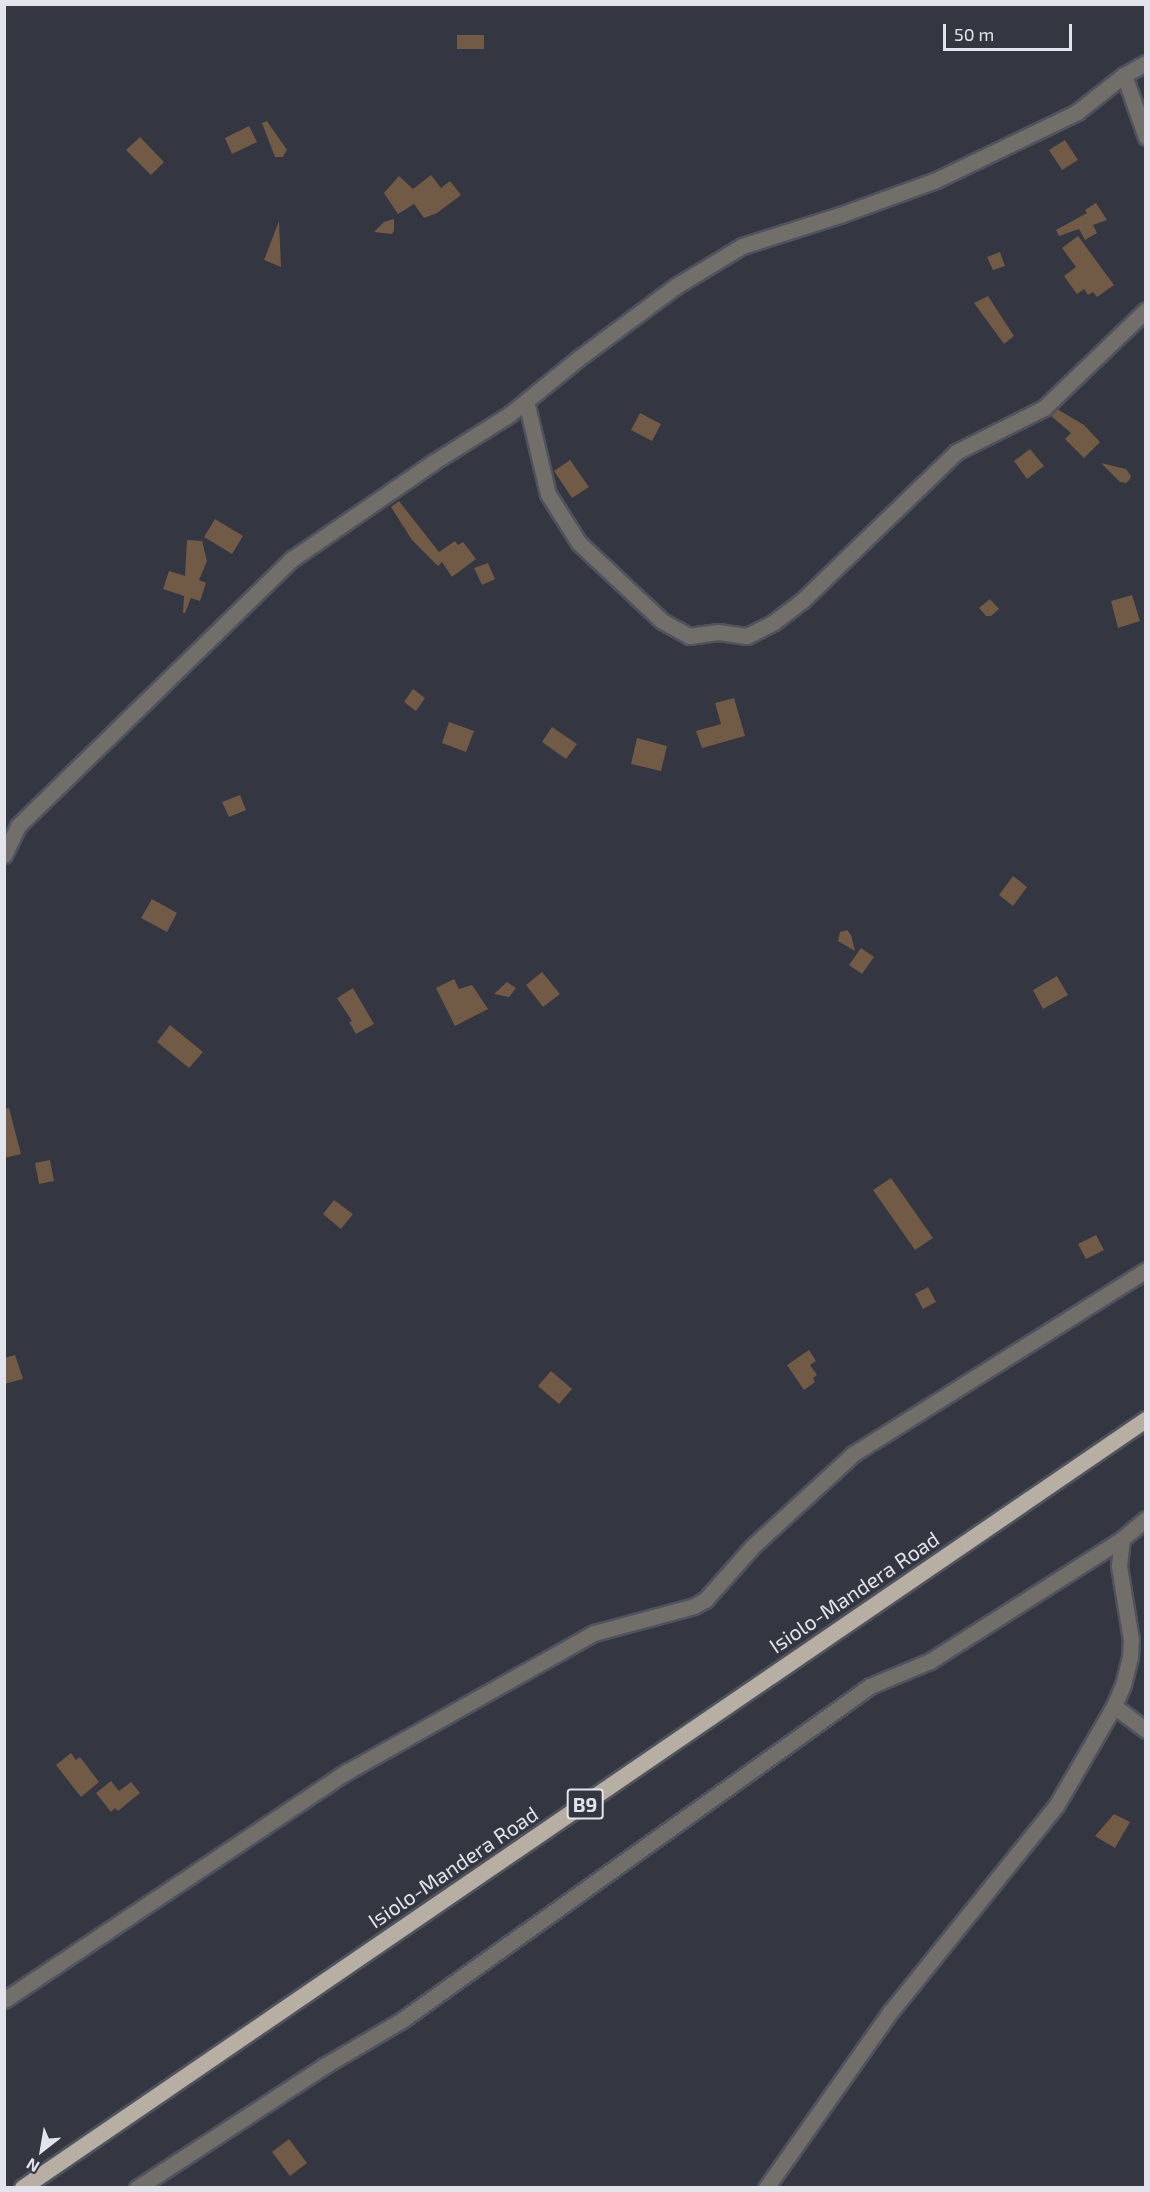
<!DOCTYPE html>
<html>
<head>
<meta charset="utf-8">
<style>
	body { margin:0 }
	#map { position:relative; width:1150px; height:2192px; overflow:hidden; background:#343642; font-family:"Exo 2",sans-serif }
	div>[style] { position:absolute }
	.building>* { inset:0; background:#715a46 }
	.roads { filter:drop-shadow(2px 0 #50525d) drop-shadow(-2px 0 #50525d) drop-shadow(0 2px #50525d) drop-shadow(0 -2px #50525d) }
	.minor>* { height:15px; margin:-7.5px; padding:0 7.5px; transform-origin:7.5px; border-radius:7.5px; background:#726e69 }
	.trunk>* { height:16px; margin:-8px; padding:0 8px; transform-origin:8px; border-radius:8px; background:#b8afa4 }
	span { translate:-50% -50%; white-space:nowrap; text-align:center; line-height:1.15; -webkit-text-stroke:5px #343642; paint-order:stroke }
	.shield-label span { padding:2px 4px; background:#343642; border:2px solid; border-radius:4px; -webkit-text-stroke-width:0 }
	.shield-label { font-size:20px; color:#e2e3eb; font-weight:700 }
	.street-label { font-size:21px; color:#e2e3eb }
	.frame { position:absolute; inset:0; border:6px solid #e2e3eb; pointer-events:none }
	.north { position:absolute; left:12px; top:2120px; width:60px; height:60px; -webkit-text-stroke:4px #343642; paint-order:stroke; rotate:211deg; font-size:16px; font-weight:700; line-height:24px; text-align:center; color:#e2e3eb }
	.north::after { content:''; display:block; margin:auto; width:21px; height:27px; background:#e2e3eb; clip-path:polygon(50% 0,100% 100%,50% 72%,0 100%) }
	.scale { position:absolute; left:943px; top:24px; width:129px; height:27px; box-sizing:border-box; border:3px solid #e2e3eb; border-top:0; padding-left:8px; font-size:18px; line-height:21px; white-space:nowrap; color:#e2e3eb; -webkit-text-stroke:4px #343642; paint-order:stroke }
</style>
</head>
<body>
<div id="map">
	<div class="building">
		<i style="clip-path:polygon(457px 35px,484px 35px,484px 49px,457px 49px)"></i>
		<i style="clip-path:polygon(267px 121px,287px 150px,283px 157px,275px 157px,262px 123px)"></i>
		<i style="clip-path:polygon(249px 126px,257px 142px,232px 154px,225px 138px)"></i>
		<i style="clip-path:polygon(140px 137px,164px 162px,151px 175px,126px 150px)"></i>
		<i style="clip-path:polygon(1065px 140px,1078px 160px,1062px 170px,1049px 150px)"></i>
		<i style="clip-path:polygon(431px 175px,441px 188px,450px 181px,461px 195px,437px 213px,424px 218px,414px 204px,398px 214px,384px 193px,399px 176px,413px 189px)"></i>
		<i style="clip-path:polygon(1096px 203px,1107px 220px,1093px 225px,1097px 233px,1085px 240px,1079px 229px,1059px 236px,1056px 230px,1087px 213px,1085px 210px)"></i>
		<i style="clip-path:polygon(394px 219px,394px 231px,392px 234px,374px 232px,384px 222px)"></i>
		<i style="clip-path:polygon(279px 221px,281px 267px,264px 260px)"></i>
		<i style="clip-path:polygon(1078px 236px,1114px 285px,1097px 297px,1093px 292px,1088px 295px,1084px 289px,1077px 294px,1064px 276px,1076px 267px,1062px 248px)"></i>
		<i style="clip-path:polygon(1000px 252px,1005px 266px,993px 270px,987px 257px)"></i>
		<i style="clip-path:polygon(988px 296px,1014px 336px,1004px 344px,974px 303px)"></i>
		<i style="clip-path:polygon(1057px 409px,1084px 425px,1100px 442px,1084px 458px,1065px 439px,1071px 433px,1050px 415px)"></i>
		<i style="clip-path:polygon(640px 413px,661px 424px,652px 441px,631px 430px)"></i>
		<i style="clip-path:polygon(1030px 449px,1044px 466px,1027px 479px,1014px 461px)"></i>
		<i style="clip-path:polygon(570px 460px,589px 487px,572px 498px,554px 471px)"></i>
		<i style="clip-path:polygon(1101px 463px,1126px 469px,1131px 476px,1130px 479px,1126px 483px,1120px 482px)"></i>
		<i style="clip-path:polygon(399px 501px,439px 552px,455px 541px,458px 545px,463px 542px,476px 559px,452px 577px,442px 562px,438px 566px,412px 540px,391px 507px)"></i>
		<i style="clip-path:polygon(215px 519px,243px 536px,232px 554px,204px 537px)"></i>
		<i style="clip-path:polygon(187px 540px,202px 541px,207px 561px,199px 580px,206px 583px,200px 601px,191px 598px,185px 613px,183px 613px,184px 596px,163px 589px,169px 571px,185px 576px)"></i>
		<i style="clip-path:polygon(488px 563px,495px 579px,482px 585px,474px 568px)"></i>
		<i style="clip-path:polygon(1132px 595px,1140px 621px,1118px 628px,1111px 601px)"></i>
		<i style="clip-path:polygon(990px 599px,999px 609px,991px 616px,986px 616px,979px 608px)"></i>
		<i style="clip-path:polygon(413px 689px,425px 698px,416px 711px,404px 702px)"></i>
		<i style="clip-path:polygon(734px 698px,745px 736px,702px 748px,696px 731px,721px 724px,715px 703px)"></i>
		<i style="clip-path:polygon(449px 722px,474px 731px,466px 752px,442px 743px)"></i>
		<i style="clip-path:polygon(552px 727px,577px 744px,566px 759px,542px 742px)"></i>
		<i style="clip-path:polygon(637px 738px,667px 746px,661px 771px,631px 764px)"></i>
		<i style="clip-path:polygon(240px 795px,246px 810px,229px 817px,222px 802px)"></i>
		<i style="clip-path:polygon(1013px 876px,1027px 887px,1013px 906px,999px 895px)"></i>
		<i style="clip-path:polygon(152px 899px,177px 913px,167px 932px,141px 918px)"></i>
		<i style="clip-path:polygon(847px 930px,851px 935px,855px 951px,838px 941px,840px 932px)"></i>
		<i style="clip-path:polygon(861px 948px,874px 957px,862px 974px,849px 965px)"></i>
		<i style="clip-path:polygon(542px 972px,560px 994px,543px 1007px,526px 985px)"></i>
		<i style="clip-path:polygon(1057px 976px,1068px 995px,1043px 1009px,1033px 990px)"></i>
		<i style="clip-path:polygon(454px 979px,459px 989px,472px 985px,488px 1009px,455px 1026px,436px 988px)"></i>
		<i style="clip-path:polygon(507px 982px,516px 988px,509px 997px,494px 994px)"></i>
		<i style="clip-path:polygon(353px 988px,374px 1024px,356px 1034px,349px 1022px,352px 1021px,337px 998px)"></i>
		<i style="clip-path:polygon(170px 1025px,203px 1052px,189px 1068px,157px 1042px)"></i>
		<i style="clip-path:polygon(9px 1108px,21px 1154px,4px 1158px,4px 1109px)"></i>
		<i style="clip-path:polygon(50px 1160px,54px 1181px,39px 1184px,35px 1163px)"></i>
		<i style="clip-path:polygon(891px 1178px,933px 1238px,915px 1250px,873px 1190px)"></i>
		<i style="clip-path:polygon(334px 1200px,353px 1214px,341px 1229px,323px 1214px)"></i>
		<i style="clip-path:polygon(1096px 1235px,1104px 1250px,1086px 1259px,1078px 1244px)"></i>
		<i style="clip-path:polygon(928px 1287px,936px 1302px,923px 1309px,915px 1294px)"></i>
		<i style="clip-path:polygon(809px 1350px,816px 1361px,810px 1365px,817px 1375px,813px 1378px,815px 1382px,804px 1390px,787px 1365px)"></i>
		<i style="clip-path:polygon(15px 1355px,23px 1379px,4px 1384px,4px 1358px)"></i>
		<i style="clip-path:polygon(551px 1371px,572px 1389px,559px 1404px,538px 1386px)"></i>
		<i style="clip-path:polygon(71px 1753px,76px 1760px,80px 1757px,99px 1782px,81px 1797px,56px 1765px)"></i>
		<i style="clip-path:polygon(111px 1781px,119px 1791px,131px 1782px,140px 1793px,118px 1811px,115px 1808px,111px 1812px,96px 1793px)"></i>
		<i style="clip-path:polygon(1114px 1814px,1130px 1822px,1115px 1848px,1095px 1836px)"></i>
		<i style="clip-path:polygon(289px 2139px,307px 2163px,290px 2176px,272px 2152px)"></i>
	</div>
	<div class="roads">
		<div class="minor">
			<i style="left:1124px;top:75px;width:66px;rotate:70.5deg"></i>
			<i style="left:526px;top:401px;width:96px;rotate:76.7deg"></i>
			<i style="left:548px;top:494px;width:58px;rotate:57.7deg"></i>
			<i style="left:579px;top:543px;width:114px;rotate:43.2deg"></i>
			<i style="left:662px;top:621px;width:31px;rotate:29deg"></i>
			<i style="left:689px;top:636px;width:29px;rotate:-8deg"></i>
			<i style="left:718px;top:632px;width:29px;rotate:8deg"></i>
			<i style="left:747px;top:636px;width:30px;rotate:-27deg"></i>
			<i style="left:774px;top:622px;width:36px;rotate:-37deg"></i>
			<i style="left:803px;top:600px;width:213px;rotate:-44deg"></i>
			<i style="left:956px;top:452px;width:98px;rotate:-26.6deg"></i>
			<i style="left:1044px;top:408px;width:141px;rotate:-43.9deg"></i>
			<i style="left:4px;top:855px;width:32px;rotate:-64deg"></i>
			<i style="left:18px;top:826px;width:383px;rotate:-44.3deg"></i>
			<i style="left:292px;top:559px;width:170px;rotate:-34.4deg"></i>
			<i style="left:432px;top:463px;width:92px;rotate:-32.1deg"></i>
			<i style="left:510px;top:414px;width:89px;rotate:-39.1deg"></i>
			<i style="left:579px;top:358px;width:121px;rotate:-36.6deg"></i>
			<i style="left:676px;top:286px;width:77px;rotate:-31.2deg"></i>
			<i style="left:742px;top:246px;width:103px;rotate:-17.6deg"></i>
			<i style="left:840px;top:215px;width:102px;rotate:-20deg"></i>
			<i style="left:936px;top:180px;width:157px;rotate:-25.7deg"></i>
			<i style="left:1077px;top:112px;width:60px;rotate:-38.2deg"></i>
			<i style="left:1124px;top:75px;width:25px;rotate:-29deg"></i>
			<i style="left:1114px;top:1706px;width:40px;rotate:37deg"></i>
			<i style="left:4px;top:2000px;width:413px;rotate:-33.7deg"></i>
			<i style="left:348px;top:1771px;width:282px;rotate:-29.3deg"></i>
			<i style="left:594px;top:1633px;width:104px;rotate:-15.1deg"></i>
			<i style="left:694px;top:1606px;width:13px;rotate:-29deg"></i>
			<i style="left:705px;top:1600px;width:71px;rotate:-48.4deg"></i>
			<i style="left:752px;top:1547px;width:137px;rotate:-42.6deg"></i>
			<i style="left:853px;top:1454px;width:346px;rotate:-32.1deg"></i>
			<i style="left:137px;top:2188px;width:223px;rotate:-33.1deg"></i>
			<i style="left:324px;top:2066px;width:91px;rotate:-30.5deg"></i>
			<i style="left:402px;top:2020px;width:575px;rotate:-35.51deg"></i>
			<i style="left:870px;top:1686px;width:65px;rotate:-22.6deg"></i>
			<i style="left:930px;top:1661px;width:227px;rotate:-32.4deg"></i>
			<i style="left:1122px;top:1539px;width:31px;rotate:-40deg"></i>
			<i style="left:766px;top:2188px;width:217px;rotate:-54.8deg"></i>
			<i style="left:891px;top:2011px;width:263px;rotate:-51.2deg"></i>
			<i style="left:1056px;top:1806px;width:116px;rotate:-59.9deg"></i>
			<i style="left:1114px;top:1706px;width:23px;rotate:-67deg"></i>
			<i style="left:1123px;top:1685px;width:29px;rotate:-76deg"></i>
			<i style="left:1130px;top:1657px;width:17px;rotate:-87deg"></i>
			<i style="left:1131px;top:1640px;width:75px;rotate:-99.2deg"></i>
			<i style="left:1119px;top:1566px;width:27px;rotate:-84deg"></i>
		</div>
		<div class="trunk">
			<i style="left:23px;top:2188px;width:1360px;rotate:-34.37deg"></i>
		</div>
	</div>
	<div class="shield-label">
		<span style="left:585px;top:1804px">B9</span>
	</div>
	<div class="street-label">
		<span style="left:854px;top:1592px;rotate:-34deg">Isiolo-Mandera Road</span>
		<span style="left:453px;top:1867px;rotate:-34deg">Isiolo-Mandera Road</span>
	</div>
	<div class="frame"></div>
	<div class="north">N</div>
	<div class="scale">50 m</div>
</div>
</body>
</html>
